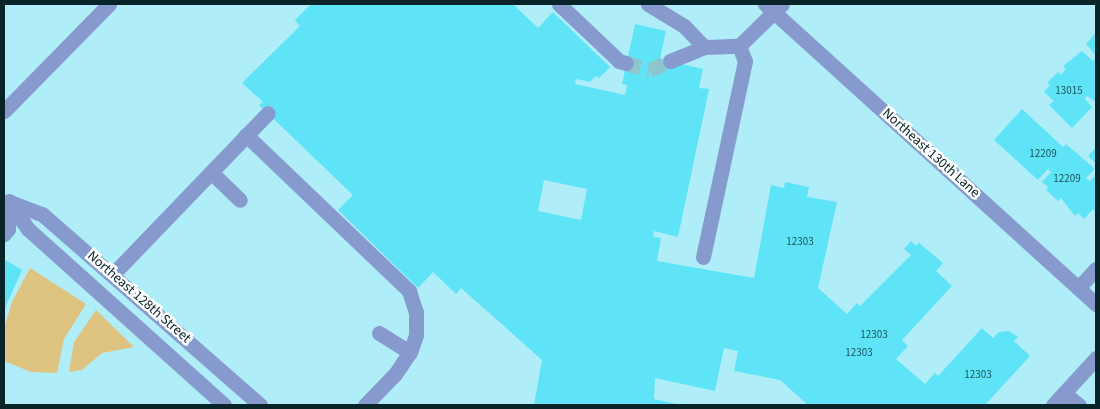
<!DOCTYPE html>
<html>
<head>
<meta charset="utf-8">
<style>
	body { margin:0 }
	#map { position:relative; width:1100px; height:409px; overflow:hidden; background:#afeef8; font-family:"Source Sans 3",sans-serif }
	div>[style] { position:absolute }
	.green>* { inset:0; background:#dfc381 }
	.building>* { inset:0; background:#5fe3f6 }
	.minor-tunnel>* { height:15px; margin-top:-7.5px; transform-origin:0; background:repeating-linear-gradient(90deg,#8ec6ce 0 15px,transparent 0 23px) }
	.minor>* { height:15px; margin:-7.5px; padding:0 7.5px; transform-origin:7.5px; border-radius:7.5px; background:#869ace }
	span { translate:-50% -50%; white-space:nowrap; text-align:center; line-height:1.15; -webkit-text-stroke:5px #fff; paint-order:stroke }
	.number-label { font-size:11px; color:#1e545c }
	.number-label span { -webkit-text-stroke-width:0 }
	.street-label { font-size:14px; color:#092428 }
	.frame { position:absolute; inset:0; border:5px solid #092428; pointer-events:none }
</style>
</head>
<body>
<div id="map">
	<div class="green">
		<i style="clip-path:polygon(30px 268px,86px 304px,64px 339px,57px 373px,31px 372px,4px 361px,4px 329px,12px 302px)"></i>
		<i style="clip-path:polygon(96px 310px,134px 347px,102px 353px,82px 370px,69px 372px,74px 342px)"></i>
	</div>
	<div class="building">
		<i style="clip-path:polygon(evenodd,311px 4px,513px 4px,538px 28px,553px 12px,610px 67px,599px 78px,596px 76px,590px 82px,576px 79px,575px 84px,625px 95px,627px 85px,622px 84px,635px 24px,666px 31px,660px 59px,703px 69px,699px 88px,709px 89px,678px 237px,654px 231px,653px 237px,661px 238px,657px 261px,754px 278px,771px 185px,784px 188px,785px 182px,809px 187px,807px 197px,837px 202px,818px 288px,847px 314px,857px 303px,860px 306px,911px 255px,904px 249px,911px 241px,916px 246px,919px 243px,943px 263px,936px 271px,952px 286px,902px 340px,908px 346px,896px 359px,925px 384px,935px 373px,938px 376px,982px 328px,993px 338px,999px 332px,1009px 331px,1018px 337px,1014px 341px,1030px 356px,985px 405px,808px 405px,780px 380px,734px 371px,738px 351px,724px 348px,715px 391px,655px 378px,654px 399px,681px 405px,534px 405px,542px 360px,461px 288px,456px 294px,433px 272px,418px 288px,338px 210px,353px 195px,259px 105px,263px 102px,242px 83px,300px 26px,295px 20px,311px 4px,544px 180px,587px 189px,581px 220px,538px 211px,544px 180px)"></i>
		<i style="clip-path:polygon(1095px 34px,1096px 35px,1096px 56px,1086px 44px)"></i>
		<i style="clip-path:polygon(1082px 51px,1093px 61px,1096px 57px,1096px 102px,1087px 96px,1085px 99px,1092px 107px,1072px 128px,1049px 105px,1054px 101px,1044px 92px,1050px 85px,1047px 83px,1058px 72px,1061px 75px,1066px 69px,1063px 66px)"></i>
		<i style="clip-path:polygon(1022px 109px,1063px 147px,1066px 144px,1095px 169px,1086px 178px,1090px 181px,1096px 175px,1096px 213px,1093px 209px,1084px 219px,1078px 213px,1075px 216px,1061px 198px,1058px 201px,1046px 190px,1048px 187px,1042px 182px,1051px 172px,1048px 169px,1038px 180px,994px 140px)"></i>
		<i style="clip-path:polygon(1096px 147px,1096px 163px,1088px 156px)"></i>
		<i style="clip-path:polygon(4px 259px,22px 270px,4px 310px)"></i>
	</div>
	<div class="minor-tunnel">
		<i style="left:626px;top:63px;width:25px;rotate:16deg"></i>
		<i style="left:650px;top:70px;width:22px;rotate:-24deg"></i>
	</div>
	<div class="minor">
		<i style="left:559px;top:4px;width:83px;rotate:43.5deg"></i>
		<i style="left:619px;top:61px;width:7px;rotate:16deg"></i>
		<i style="left:648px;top:4px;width:42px;rotate:31.4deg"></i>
		<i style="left:684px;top:26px;width:29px;rotate:46deg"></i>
		<i style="left:765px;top:4px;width:447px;rotate:42.2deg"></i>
		<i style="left:670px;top:61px;width:37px;rotate:-22deg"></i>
		<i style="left:704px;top:47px;width:35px;rotate:-2deg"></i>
		<i style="left:739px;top:46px;width:60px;rotate:-44.3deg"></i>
		<i style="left:4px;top:111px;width:150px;rotate:-45.5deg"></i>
		<i style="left:246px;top:135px;width:226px;rotate:43.7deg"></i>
		<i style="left:409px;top:291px;width:22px;rotate:72deg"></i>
		<i style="left:416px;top:312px;width:23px;rotate:90deg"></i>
		<i style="left:416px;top:335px;width:18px;rotate:109deg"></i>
		<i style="left:410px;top:352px;width:27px;rotate:124deg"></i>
		<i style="left:395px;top:374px;width:43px;rotate:134.1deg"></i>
		<i style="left:211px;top:172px;width:40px;rotate:44deg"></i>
		<i style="left:9px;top:201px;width:34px;rotate:56deg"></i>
		<i style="left:28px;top:229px;width:263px;rotate:41.9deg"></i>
		<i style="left:10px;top:202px;width:34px;rotate:21deg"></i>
		<i style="left:42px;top:214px;width:290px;rotate:41.2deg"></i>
		<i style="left:4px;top:234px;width:6px;rotate:-51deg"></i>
		<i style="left:8px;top:229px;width:27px;rotate:-86deg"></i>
		<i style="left:703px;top:257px;width:200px;rotate:-77.9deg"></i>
		<i style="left:745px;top:61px;width:16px;rotate:-112deg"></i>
		<i style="left:113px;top:274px;width:223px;rotate:-46.1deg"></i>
		<i style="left:1079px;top:287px;width:25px;rotate:-47deg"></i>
		<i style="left:379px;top:333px;width:36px;rotate:32deg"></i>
		<i style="left:1064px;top:393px;width:19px;rotate:39deg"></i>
		<i style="left:1053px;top:405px;width:64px;rotate:-47.5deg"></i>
	</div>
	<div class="number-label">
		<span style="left:1069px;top:91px">13015</span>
		<span style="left:1043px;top:154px">12209</span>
		<span style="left:1067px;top:179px">12209</span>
		<span style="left:800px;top:242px">12303</span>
		<span style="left:874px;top:335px">12303</span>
		<span style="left:859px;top:353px">12303</span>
		<span style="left:978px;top:375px">12303</span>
	</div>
	<div class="street-label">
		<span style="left:931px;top:153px;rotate:42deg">Northeast 130th Lane</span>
		<span style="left:139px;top:297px;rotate:41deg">Northeast 128th Street</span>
	</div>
	<div class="frame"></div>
</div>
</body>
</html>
